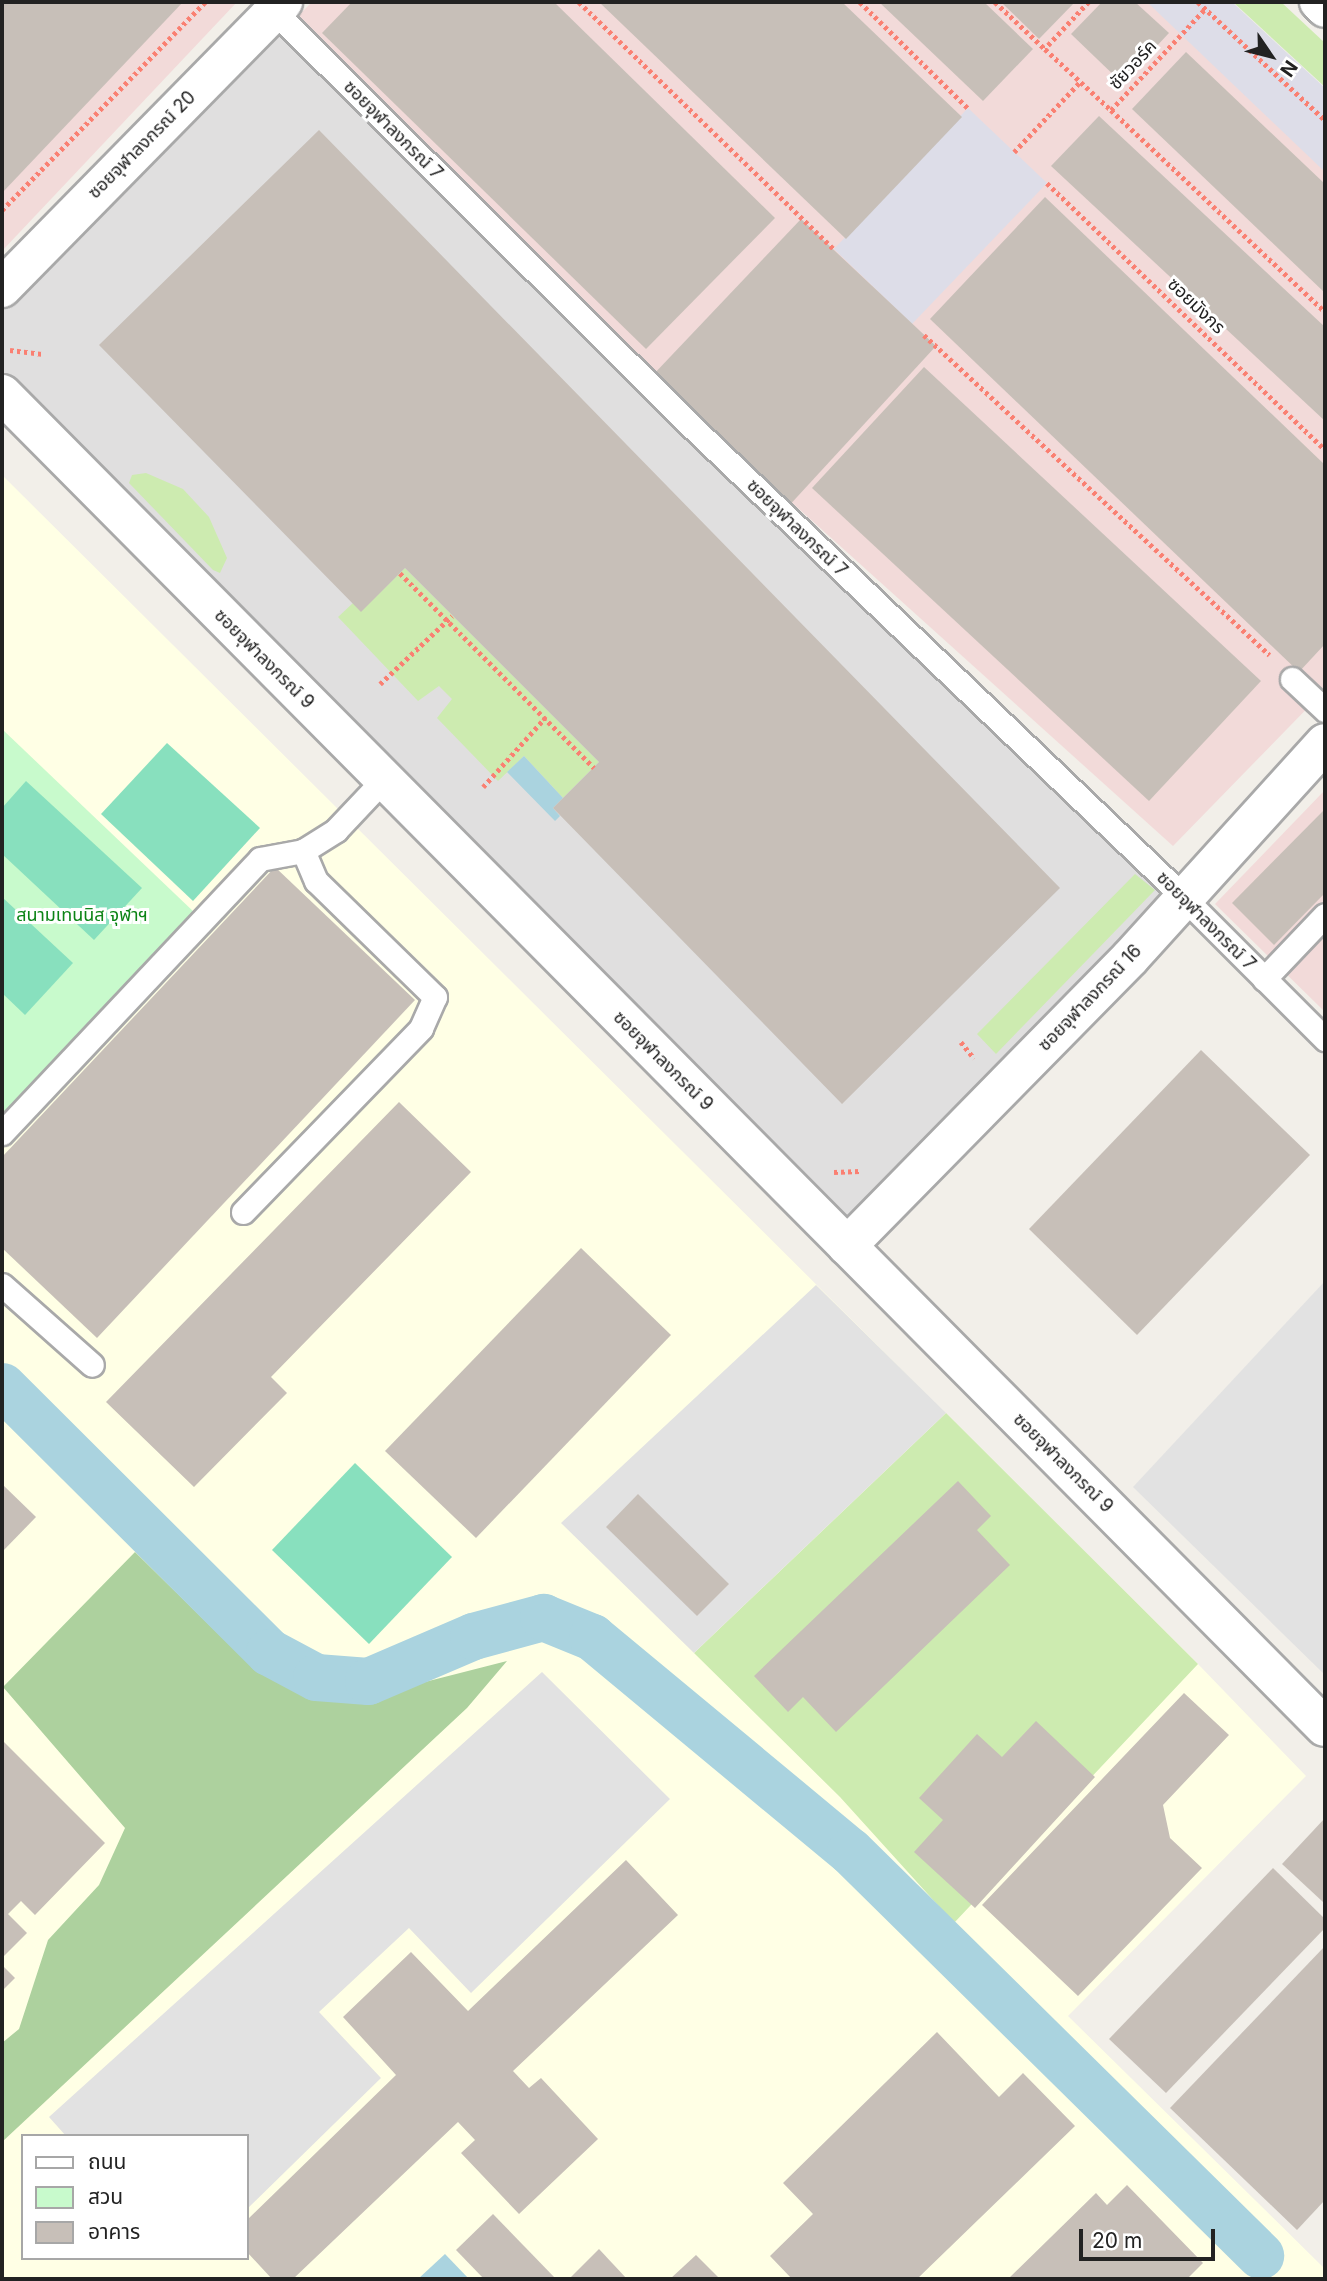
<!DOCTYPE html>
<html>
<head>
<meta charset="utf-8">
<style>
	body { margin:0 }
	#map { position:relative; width:1327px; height:2281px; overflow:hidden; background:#f2efe9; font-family:Inter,"Noto Sans Thai",sans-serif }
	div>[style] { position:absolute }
	.residential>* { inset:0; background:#e0dfdf }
	.commercial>* { inset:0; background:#f2dad9 }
	.education>* { inset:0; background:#ffffe5 }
	.grass>* { inset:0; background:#cdebb0 }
	.forest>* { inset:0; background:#add19e }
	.park>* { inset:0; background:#c8facc }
	.pitch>* { inset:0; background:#88e0be }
	.parking>* { inset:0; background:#e2e2e2 }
	.plaza>* { inset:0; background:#dddde8 }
	.water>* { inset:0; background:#aad3df }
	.canal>* { height:47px; margin:-23.5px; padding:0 23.5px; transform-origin:23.5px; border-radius:23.5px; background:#aad3df }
	.building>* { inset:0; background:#c7bfb8 }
	.path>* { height:4.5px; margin-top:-2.25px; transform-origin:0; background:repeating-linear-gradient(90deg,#fa8072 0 3.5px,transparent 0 7px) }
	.roads { filter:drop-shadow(2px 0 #a9a9a9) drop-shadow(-2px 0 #a9a9a9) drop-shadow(0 2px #a9a9a9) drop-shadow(0 -2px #a9a9a9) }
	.lane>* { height:23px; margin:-11.5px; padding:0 11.5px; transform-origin:11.5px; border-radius:11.5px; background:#fff }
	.street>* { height:38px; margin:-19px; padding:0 19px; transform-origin:19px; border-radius:19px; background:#fff }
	span { translate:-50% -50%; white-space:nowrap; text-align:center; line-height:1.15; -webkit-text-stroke:6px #fff; paint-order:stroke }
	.street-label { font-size:18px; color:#222 }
	.park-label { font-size:18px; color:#0c8416 }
	.frame { position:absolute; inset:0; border:4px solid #222; pointer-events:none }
	.legend { position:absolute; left:21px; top:2134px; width:228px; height:126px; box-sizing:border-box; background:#fff; border:2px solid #a7a7a7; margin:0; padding:9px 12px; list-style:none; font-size:21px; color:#222 }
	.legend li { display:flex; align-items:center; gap:14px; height:35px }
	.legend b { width:35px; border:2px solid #a7a7a7 }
	.north { position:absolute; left:1236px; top:21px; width:70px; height:70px; -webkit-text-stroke:5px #fff; paint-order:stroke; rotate:125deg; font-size:19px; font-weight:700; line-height:28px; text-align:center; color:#222 }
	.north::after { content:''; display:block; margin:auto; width:24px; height:32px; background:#222; clip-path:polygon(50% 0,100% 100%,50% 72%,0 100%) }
	.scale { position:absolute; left:1079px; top:2229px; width:136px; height:32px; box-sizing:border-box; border:4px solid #222; border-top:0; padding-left:9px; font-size:21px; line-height:24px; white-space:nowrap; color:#222; -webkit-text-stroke:5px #fff; paint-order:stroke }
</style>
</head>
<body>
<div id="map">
	<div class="residential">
		<i style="clip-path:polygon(274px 11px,1185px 900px,847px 1246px,2px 394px,2px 288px)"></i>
	</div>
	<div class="commercial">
		<i style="clip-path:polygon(2px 2px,237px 2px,2px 251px)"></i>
		<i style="clip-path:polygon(312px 2px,1178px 2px,1325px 144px,1325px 690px,1173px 846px,647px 372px,298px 16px)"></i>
		<i style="clip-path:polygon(1325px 790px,1325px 1012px,1215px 904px)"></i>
	</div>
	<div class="education">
		<i style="clip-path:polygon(evenodd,2px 475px,1198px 1664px,1306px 1776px,1068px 2016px,1325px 2269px,1325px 2279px,2px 2279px,2px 475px,23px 2136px,247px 2136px,247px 2258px,23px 2258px,23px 2136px)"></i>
	</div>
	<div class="grass">
		<i style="clip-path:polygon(1233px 2px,1281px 2px,1325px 43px,1325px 87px)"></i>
		<i style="clip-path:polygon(146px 473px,183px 489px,209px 517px,227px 558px,220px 573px,213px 570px,129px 483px,132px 475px)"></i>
		<i style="clip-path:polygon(405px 568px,599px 762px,563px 798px,524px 756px,498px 781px,437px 718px,452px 699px,439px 686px,418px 701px,338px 617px,353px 603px,361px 611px)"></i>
		<i style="clip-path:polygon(1135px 874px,1155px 890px,996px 1054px,977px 1034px)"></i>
		<i style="clip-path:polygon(946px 1413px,1198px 1664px,954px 1923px,840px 1797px,694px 1653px)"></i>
	</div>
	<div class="forest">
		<i style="clip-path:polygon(135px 1552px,251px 1666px,315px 1692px,370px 1696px,507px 1661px,467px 1708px,2px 2142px,2px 2043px,19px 2029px,48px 1940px,99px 1885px,125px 1828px,3px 1687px)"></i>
	</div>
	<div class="park">
		<i style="clip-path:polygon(2px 729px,195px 913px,2px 1117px)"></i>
	</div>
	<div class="pitch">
		<i style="clip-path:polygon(167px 743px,260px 828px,193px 901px,101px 814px)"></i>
		<i style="clip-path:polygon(26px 781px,142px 888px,94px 940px,2px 854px,2px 808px)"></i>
		<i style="clip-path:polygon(2px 897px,73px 963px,25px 1015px,2px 993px)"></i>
		<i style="clip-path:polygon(355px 1463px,452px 1557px,369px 1644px,272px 1550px)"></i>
	</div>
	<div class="parking">
		<i style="clip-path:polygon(1325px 1281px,1325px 1675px,1133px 1487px)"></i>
		<i style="clip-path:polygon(816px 1285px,946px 1413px,694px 1653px,561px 1523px)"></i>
		<i style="clip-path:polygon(542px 1672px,670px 1799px,471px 1993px,409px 1928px,319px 2012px,381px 2078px,247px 2209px,247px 2136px,66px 2136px,49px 2117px)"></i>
	</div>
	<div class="plaza">
		<i style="clip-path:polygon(1147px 2px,1232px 2px,1325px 88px,1325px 172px)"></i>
		<i style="clip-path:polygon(968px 108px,1047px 183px,912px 324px,834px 249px)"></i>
	</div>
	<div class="water">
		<i style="clip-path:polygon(524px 756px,563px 798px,553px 808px,560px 816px,555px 821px,507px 772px)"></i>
		<i style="clip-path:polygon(445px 2254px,469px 2279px,418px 2279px)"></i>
	</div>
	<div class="canal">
		<i style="left:2px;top:1386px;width:377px;rotate:44.9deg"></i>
		<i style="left:269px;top:1652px;width:53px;rotate:28deg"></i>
		<i style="left:316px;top:1677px;width:52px;rotate:4.4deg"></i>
		<i style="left:368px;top:1681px;width:114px;rotate:-23.2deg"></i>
		<i style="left:473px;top:1636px;width:73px;rotate:-15.2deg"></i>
		<i style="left:543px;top:1617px;width:53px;rotate:22.2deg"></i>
		<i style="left:592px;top:1637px;width:335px;rotate:39.7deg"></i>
		<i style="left:850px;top:1851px;width:576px;rotate:44.58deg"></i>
	</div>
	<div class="building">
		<i style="clip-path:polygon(2px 2px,183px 2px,2px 193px)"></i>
		<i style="clip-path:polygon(352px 2px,554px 2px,775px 218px,646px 349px,322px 33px)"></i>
		<i style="clip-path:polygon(599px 2px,842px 2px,962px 117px,846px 239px)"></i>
		<i style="clip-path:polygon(879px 2px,984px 2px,1033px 49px,983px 101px)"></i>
		<i style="clip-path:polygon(1001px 2px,1075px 2px,1039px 39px)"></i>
		<i style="clip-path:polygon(1102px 2px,1135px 2px,1169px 33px,1122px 83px,1071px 34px)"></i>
		<i style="clip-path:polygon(1186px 52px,1325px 184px,1325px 293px,1132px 109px)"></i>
		<i style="clip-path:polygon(1099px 116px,1325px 327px,1325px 421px,1051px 166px)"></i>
		<i style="clip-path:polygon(319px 130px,1060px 888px,842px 1104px,553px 808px,599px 762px,405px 568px,361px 612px,99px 345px)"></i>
		<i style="clip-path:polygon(1045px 197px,1325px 465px,1325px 644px,1299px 672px,930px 319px)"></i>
		<i style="clip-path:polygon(801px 219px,936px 346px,786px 509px,652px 376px)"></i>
		<i style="clip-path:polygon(924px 367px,1261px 681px,1149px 801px,812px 488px)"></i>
		<i style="clip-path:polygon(1325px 809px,1325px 893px,1274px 945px,1232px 903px)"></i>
		<i style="clip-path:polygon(275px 867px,415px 1000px,97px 1338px,2px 1248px,2px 1157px)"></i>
		<i style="clip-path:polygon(1201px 1050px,1310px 1155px,1137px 1335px,1029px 1229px)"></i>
		<i style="clip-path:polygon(399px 1102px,471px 1172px,271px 1377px,287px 1393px,194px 1487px,106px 1402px)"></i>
		<i style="clip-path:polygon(581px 1248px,671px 1335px,476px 1538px,385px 1451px)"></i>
		<i style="clip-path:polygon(958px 1481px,991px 1516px,977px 1530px,1010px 1565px,836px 1732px,803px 1697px,788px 1712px,754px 1676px)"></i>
		<i style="clip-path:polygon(2px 1484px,36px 1517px,2px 1552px)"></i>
		<i style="clip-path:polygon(638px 1494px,729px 1584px,697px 1616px,606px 1527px)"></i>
		<i style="clip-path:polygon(1184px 1693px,1229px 1735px,1163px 1805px,1170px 1838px,1202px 1868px,1078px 1996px,982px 1905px)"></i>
		<i style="clip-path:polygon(1036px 1721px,1095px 1777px,975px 1908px,914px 1852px,943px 1820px,919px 1798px,977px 1734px,1002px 1757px)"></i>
		<i style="clip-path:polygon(2px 1740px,105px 1843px,35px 1915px,21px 1901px,8px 1914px,27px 1933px,2px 1958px)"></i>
		<i style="clip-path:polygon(1325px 1818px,1325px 1900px,1323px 1902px,1282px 1864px)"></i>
		<i style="clip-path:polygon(626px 1860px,678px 1915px,513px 2071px,529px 2088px,541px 2078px,598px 2139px,519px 2214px,461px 2153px,475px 2140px,458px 2122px,293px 2279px,272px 2279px,247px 2252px,247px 2220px,396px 2075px,343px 2017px,411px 1952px,468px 2011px)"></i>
		<i style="clip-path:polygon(1273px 1868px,1325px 1919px,1325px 1928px,1166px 2093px,1109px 2039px)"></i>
		<i style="clip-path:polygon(1325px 1946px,1325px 2200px,1297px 2230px,1170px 2108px)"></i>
		<i style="clip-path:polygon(2px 1965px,15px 1978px,2px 1991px)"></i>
		<i style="clip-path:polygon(937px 2032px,999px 2097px,1023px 2073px,1075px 2126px,917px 2279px,792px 2279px,770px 2256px,813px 2214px,783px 2183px)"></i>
		<i style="clip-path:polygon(1127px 2185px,1203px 2263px,1187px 2279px,1008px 2279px,1096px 2193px,1107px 2205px)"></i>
		<i style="clip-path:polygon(493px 2214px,556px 2279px,484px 2279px,456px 2250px)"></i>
		<i style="clip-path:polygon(599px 2249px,627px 2279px,569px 2279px)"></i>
		<i style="clip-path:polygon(696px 2255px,720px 2279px,670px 2279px)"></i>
	</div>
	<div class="path">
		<i style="left:579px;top:2px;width:355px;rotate:44.1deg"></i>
		<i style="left:860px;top:2px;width:151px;rotate:44.5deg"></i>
		<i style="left:995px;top:2px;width:69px;rotate:43.2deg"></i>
		<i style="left:1089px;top:2px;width:64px;rotate:133.1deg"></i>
		<i style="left:1045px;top:49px;width:90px;rotate:42.7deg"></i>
		<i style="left:1111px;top:110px;width:138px;rotate:-47.1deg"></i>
		<i style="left:1198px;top:2px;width:173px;rotate:42.9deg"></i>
		<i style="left:1111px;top:110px;width:294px;rotate:43.3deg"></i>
		<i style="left:1014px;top:152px;width:96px;rotate:-46.7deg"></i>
		<i style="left:1047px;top:183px;width:385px;rotate:43.8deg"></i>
		<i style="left:2px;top:210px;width:291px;rotate:-45.7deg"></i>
		<i style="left:924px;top:335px;width:471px;rotate:42.8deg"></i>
		<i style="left:10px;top:350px;width:34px;rotate:7deg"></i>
		<i style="left:400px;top:573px;width:275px;rotate:45.1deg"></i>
		<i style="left:380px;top:684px;width:99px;rotate:-43.4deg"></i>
		<i style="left:483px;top:787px;width:93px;rotate:-48.1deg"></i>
		<i style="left:961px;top:1042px;width:21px;rotate:51deg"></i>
		<i style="left:834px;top:1172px;width:26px;rotate:-2deg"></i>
	</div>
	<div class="roads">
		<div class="lane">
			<i style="left:274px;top:11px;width:584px;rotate:44.86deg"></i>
			<i style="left:688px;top:423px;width:666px;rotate:43.72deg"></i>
			<i style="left:1169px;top:883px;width:221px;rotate:45deg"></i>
			<i style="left:1292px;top:679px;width:45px;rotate:43.2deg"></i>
			<i style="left:1264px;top:979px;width:88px;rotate:-46.4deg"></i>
			<i style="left:2px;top:1133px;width:376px;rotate:-46.7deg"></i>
			<i style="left:260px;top:859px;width:44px;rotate:-10.5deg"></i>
			<i style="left:303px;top:851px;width:39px;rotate:-32deg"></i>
			<i style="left:336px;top:830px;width:70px;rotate:-46.7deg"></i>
			<i style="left:243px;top:1212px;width:256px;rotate:-45.9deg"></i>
			<i style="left:421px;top:1028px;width:34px;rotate:-66deg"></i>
			<i style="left:435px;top:997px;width:166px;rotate:-135.7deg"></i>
			<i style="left:316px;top:881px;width:33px;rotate:-113deg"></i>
			<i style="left:2px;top:1285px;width:120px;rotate:41.6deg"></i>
		</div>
		<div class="street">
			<i style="left:1319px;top:2px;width:8px;rotate:45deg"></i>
			<i style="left:2px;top:288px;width:401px;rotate:-45.5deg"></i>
			<i style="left:2px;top:394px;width:1878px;rotate:45.22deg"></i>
			<i style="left:847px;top:1246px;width:404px;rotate:-45.5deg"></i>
			<i style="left:1130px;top:958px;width:290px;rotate:-47.8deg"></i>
		</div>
	</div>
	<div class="street-label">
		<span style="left:1133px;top:65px;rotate:-47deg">ซัยวอร์ค</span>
		<span style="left:393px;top:130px;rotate:45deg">ซอยจุฬาลงกรณ์ 7</span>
		<span style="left:142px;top:145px;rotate:-45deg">ซอยจุฬาลงกรณ์ 20</span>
		<span style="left:1196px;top:306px;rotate:44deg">ซอยมังกร</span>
		<span style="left:797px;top:528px;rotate:44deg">ซอยจุฬาลงกรณ์ 7</span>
		<span style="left:264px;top:659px;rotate:45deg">ซอยจุฬาลงกรณ์ 9</span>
		<span style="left:1206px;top:921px;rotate:45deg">ซอยจุฬาลงกรณ์ 7</span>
		<span style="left:1090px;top:998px;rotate:-46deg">ซอยจุฬาลงกรณ์ 16</span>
		<span style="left:663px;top:1061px;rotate:45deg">ซอยจุฬาลงกรณ์ 9</span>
		<span style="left:1063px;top:1463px;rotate:45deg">ซอยจุฬาลงกรณ์ 9</span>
	</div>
	<div class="park-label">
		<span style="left:82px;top:915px">สนามเทนนิส จุฬาฯ</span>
	</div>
	<div class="frame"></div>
	<ul class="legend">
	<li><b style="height:9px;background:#fff"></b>ถนน</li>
	<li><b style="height:19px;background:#c8facc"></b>สวน</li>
	<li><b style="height:19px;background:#c7bfb8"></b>อาคาร</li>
	</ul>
	<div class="north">N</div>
	<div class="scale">20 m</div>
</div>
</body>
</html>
